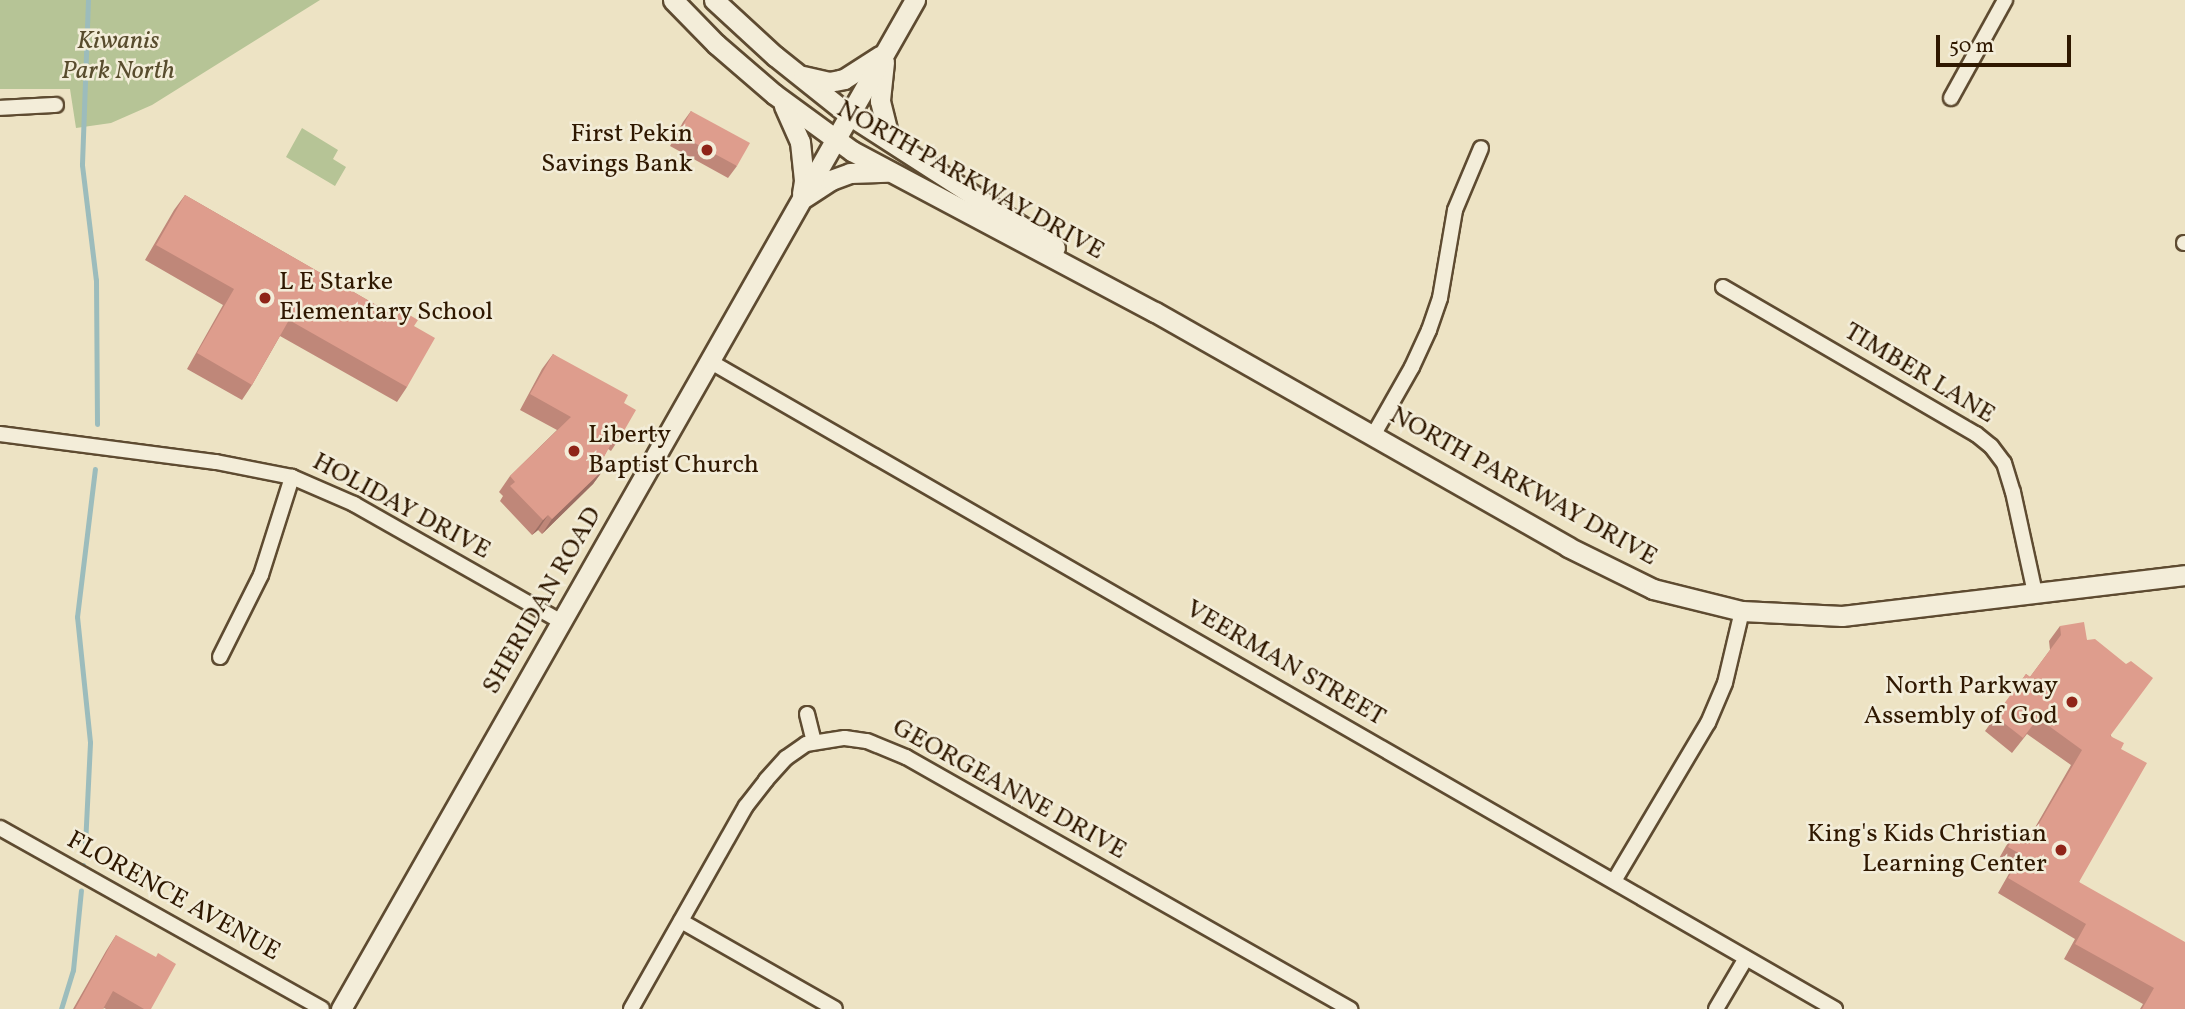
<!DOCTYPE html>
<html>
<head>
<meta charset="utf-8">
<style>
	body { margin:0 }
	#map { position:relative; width:2185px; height:1009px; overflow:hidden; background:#ede3c4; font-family:Vollkorn,serif }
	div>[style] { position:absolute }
	.green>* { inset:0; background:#b6c496 }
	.stream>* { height:5px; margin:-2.5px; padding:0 2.5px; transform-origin:2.5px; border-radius:2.5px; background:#9cbcbc }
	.roads { filter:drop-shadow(2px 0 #5e4b31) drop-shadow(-2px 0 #5e4b31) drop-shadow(0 2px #5e4b31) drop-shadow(0 -2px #5e4b31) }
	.street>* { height:14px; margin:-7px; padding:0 7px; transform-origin:7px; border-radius:7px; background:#f3edd9 }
	.secondary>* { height:19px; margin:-9.5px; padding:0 9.5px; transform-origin:9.5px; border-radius:9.5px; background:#f3edd9 }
	.wall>* { inset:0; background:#bf8779 }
	.shaded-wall>* { inset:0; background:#9b6e63 }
	.building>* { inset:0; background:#de9d8d }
	.dots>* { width:19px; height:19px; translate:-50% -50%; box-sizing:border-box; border:4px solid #f3edd9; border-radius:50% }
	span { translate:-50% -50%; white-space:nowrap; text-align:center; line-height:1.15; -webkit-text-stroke:5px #f3edd9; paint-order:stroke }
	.park-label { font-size:26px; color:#584c2d; font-style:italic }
	.poi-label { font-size:26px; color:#2f1800 }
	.right { translate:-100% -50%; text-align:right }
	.left { translate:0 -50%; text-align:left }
	.street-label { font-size:26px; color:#2f1800 }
	.scale { position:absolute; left:1936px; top:35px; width:135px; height:32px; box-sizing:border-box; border:4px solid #2f1800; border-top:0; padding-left:9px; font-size:21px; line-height:24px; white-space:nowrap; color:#2f1800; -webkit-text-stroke:5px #f3edd9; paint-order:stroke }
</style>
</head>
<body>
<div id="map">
	<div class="green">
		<i style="clip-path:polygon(0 0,320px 0,152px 105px,111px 123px,76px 128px,70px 89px,0 89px)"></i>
		<i style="clip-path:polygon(302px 128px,338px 150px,333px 159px,346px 167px,335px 186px,286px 157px)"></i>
	</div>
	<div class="stream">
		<i style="left:88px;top:0;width:165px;rotate:92.1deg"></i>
		<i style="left:82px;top:165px;width:116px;rotate:83.1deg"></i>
		<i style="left:96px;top:280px;width:144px;rotate:89.6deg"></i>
		<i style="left:85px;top:845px;width:103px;rotate:-87.2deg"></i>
		<i style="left:90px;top:742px;width:126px;rotate:-95.9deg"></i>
		<i style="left:77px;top:617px;width:149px;rotate:-83.1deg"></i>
		<i style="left:83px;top:866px;width:1px;rotate:-90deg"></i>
		<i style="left:61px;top:1009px;width:41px;rotate:-72.9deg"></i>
		<i style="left:73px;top:970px;width:80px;rotate:-84.3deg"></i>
	</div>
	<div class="roads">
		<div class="street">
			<i style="left:1951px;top:98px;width:112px;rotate:-61.1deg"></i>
			<i style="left:0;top:108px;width:56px;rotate:-3.1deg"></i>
			<i style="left:2184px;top:243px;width:1px"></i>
			<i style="left:1723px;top:287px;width:293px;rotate:30.2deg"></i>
			<i style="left:1976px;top:434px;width:19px;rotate:39deg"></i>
			<i style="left:1991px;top:446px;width:21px;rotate:53deg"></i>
			<i style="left:2004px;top:463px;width:30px;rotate:73deg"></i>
			<i style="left:2013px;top:492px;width:103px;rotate:77.7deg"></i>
			<i style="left:711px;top:362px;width:1297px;rotate:29.93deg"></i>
			<i style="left:0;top:434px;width:218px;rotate:7.4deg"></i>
			<i style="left:216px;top:462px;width:77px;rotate:11.2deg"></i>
			<i style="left:292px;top:477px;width:68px;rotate:23.5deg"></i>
			<i style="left:354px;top:504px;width:239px;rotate:29.6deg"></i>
			<i style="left:1374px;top:434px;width:77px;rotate:-60.4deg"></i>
			<i style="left:1412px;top:367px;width:41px;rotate:-65.3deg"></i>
			<i style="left:1429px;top:330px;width:34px;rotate:-71deg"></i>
			<i style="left:1440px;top:298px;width:89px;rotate:-80.3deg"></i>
			<i style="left:1455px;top:210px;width:67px;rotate:-67.2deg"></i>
			<i style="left:220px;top:657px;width:92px;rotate:-63.4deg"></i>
			<i style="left:261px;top:575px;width:103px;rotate:-72.4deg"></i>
			<i style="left:807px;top:714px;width:29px;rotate:76deg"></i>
			<i style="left:0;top:828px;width:369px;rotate:29.3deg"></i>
			<i style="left:1614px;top:881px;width:184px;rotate:-59.3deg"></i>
			<i style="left:1708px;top:723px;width:43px;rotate:-67deg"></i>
			<i style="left:1725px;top:683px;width:74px;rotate:-76.7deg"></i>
			<i style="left:681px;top:921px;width:177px;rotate:29.7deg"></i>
			<i style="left:631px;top:1009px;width:233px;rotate:-60.5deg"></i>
			<i style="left:746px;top:806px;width:33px;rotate:-52deg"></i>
			<i style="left:766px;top:780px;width:30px;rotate:-48deg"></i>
			<i style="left:786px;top:758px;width:24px;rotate:-35deg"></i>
			<i style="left:806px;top:744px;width:39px;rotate:-9deg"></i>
			<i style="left:845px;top:738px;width:22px;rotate:8deg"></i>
			<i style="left:867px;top:741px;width:42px;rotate:22.3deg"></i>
			<i style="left:906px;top:757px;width:511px;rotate:29.58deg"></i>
			<i style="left:1716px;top:1009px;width:59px;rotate:-59.5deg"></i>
		</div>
		<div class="secondary">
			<i style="left:673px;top:0;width:62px;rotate:45.7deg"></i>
			<i style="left:716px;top:44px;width:77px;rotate:40.8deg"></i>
			<i style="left:774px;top:94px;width:97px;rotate:36.2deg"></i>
			<i style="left:852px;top:151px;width:343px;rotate:28deg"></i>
			<i style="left:1155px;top:312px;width:475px;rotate:29.6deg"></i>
			<i style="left:1568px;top:547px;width:95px;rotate:26.3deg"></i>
			<i style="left:1653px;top:589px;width:92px;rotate:13.9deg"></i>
			<i style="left:1742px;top:611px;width:100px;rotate:2.9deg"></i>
			<i style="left:1842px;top:616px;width:345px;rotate:-6.8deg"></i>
			<i style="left:714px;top:0;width:83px;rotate:42.6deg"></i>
			<i style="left:775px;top:56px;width:95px;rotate:38.6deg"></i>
			<i style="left:849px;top:115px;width:245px;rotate:32.8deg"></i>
			<i style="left:884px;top:62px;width:39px;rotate:96deg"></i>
			<i style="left:880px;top:101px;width:33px;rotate:76deg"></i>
			<i style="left:888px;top:133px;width:13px;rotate:48deg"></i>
			<i style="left:803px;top:76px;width:27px;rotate:13deg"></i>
			<i style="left:829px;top:82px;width:15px;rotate:-11deg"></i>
			<i style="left:844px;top:79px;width:43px;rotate:-32.6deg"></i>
			<i style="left:784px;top:106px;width:39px;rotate:66deg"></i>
			<i style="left:800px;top:142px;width:39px;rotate:84deg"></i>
			<i style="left:804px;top:181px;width:13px;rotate:99deg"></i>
			<i style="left:805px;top:197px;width:31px;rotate:-33deg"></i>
			<i style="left:831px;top:180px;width:20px;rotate:-20deg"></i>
			<i style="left:850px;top:173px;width:37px;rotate:-2deg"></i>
			<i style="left:341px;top:1009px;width:1161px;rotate:-60.37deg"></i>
		</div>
	</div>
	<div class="wall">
		<i style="clip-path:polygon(691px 111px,737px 166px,728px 178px,670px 146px,683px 122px)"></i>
		<i style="clip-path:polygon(185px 195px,397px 317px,401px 310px,414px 326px,407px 387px,397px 402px,280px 336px,252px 385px,242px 400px,187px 369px,223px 305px,145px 260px,174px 210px)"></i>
		<i style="clip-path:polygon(553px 354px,624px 403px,621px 436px,611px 451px,608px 449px,600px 464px,604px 469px,593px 484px,542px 534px,538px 530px,532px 535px,500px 501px,503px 496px,499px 492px,510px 476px,557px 430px,520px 410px,542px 369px)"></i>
		<i style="clip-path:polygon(2060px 626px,2087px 640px,2111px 736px,2121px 749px,2079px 882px,2185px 1009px,2140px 1009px,2143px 1004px,2064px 959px,2075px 939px,1998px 893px,2011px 870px,1997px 862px,2006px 846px,2017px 831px,2029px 838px,2071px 765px,2027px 734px,2012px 753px,1985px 731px,2026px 674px,2030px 677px,2050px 650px,2049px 641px)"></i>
		<i style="clip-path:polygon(116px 935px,151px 1009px,106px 1009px,104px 1008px,103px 1009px,73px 1009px,106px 951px)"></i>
	</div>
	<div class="shaded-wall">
		<i style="clip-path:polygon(604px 469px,593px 484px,542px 534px,552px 519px)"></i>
		<i style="clip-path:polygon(548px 515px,538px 530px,532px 535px,543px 520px)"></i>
	</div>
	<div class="building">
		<i style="clip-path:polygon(691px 111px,750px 143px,737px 166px,678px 134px)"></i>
		<i style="clip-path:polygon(185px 195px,397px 317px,401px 310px,418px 320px,414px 326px,435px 338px,407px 387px,289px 320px,252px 385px,197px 353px,234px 289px,156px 245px)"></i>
		<i style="clip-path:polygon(553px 354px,628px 395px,624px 403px,636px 410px,621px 436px,617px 433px,600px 464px,604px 469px,552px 519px,548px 515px,543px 520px,510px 486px,515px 482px,510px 476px,571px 417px,530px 394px)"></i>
		<i style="clip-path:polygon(2084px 622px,2087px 640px,2095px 639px,2126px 664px,2131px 661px,2153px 678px,2110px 736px,2124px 743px,2121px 749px,2147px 763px,2079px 882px,2185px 942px,2185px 1009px,2142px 1009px,2154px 988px,2075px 944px,2086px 924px,2008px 878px,2022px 855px,2008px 847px,2017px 831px,2030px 839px,2082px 750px,2038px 718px,2023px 738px,1995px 716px,2026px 674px,2030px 677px,2061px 635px,2060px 626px)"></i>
		<i style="clip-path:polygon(116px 935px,156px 957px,158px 953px,176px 964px,151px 1009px,144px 1009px,113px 991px,103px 1009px,75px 1009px)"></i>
	</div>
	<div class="dots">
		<i style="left:707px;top:150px;background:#8f2418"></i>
		<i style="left:265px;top:298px;background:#8f2418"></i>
		<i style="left:574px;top:451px;background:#8f2418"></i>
		<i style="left:2072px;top:702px;background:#8f2418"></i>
		<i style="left:2061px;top:850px;background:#8f2418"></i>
	</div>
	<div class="park-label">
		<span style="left:118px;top:57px">Kiwanis<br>Park North</span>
	</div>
	<div class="poi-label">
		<span class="right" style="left:693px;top:150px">First Pekin<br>Savings Bank</span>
		<span class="left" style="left:279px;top:298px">L E Starke<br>Elementary School</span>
		<span class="left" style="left:588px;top:451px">Liberty<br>Baptist Church</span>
		<span class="right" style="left:2058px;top:702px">North Parkway<br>Assembly of God</span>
		<span class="right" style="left:2047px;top:850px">King's Kids Christian<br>Learning Center</span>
	</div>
	<div class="street-label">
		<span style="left:970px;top:181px;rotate:29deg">NORTH PARKWAY DRIVE</span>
		<span style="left:1919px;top:374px;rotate:31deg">TIMBER LANE</span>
		<span style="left:1523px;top:487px;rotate:29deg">NORTH PARKWAY DRIVE</span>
		<span style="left:401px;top:507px;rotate:28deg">HOLIDAY DRIVE</span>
		<span style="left:543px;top:601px;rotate:-60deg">SHERIDAN ROAD</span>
		<span style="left:1285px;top:664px;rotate:30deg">VEERMAN STREET</span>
		<span style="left:1009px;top:790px;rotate:29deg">GEORGEANNE DRIVE</span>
		<span style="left:173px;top:897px;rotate:29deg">FLORENCE AVENUE</span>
	</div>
	<div class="scale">50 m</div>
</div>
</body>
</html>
